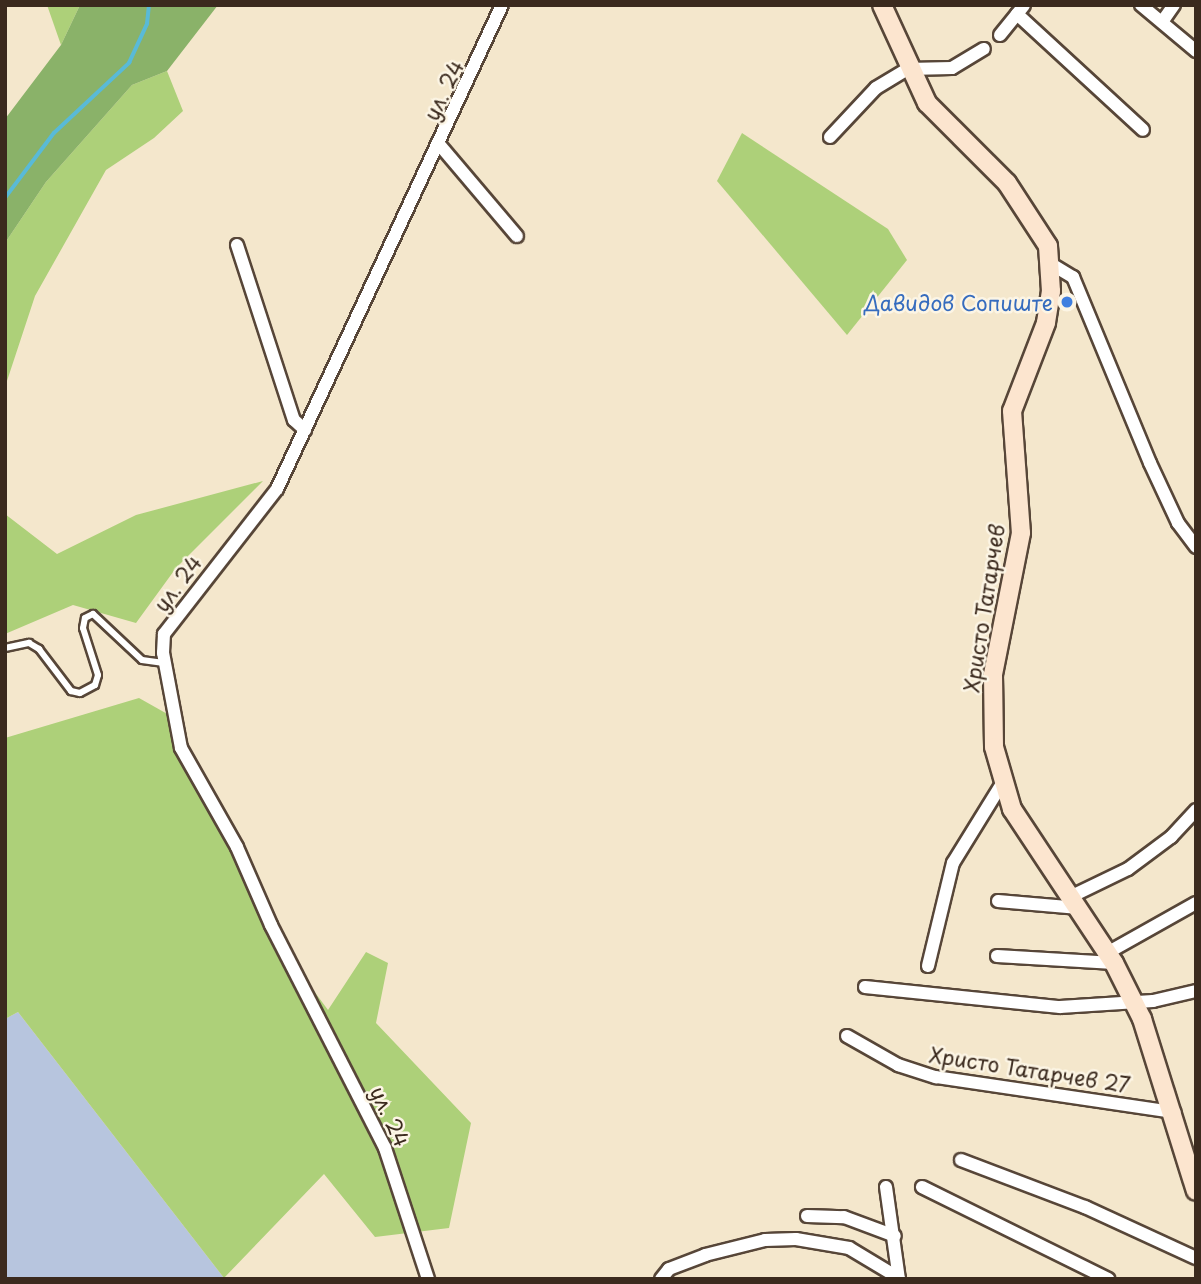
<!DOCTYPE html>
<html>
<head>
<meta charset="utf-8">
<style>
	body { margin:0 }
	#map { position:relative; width:1201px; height:1284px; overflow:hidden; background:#f4e7cc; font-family:"Playpen Sans",sans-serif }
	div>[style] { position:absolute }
	.industrial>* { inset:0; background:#b7c5de }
	.green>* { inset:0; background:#add079 }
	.forest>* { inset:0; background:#8ab269 }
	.stream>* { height:3.5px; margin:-1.75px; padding:0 1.75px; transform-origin:1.75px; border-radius:1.75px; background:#59bad7 }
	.roads { filter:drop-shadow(2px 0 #574638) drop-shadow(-2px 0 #574638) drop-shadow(0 2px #574638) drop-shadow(0 -2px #574638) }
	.lane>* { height:6px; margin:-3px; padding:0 3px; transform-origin:3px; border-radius:3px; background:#fff }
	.street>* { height:12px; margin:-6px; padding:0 6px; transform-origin:6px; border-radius:6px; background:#fff }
	.secondary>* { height:18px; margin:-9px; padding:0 9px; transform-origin:9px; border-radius:9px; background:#fce5cf }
	.dots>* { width:19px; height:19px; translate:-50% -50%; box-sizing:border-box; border:4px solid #fcf5e5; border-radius:50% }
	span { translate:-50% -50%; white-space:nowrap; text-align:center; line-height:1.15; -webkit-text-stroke:5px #fcf5e5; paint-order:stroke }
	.street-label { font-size:21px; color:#3b2a1e }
	.shop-label { font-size:21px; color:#366cbe }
	.right { translate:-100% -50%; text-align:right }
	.frame { position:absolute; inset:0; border:7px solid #3b2a1e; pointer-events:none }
</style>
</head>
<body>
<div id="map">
	<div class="industrial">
		<i style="clip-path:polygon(18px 1012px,224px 1278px,225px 1279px,5px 1279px,5px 1019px)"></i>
	</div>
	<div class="green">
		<i style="clip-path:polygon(47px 5px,80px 5px,61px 45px)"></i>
		<i style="clip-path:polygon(167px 71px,183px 111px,154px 138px,106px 170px,35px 296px,5px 387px,5px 243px,46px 182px,132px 85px)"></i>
		<i style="clip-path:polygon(742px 133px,888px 229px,907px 260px,847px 335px,717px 181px)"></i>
		<i style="clip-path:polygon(263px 481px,176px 568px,136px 623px,73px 605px,5px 634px,5px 514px,57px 554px,136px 515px)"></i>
		<i style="clip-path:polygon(139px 698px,178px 720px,185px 759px,285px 952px,328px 1010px,366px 952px,388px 963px,376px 1023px,471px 1123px,449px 1228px,375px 1237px,324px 1174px,224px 1278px,18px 1012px,5px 1019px,5px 738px)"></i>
	</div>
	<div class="forest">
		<i style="clip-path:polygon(80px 5px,218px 5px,167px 71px,132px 85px,46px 182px,5px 243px,5px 119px,61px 45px)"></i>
	</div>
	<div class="stream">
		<i style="left:5px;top:198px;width:81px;rotate:-53deg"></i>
		<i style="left:54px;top:133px;width:103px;rotate:-43deg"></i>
		<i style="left:129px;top:63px;width:43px;rotate:-65.2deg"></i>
		<i style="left:147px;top:24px;width:19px;rotate:-84deg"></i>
	</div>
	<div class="roads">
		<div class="lane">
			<i style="left:5px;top:648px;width:25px;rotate:-12deg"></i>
			<i style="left:29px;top:643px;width:12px;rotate:31deg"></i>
			<i style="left:39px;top:649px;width:53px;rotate:52.7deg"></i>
			<i style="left:71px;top:691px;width:9px;rotate:13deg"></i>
			<i style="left:80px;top:693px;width:17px;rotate:-28deg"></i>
			<i style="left:95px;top:685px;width:10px;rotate:-73deg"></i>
			<i style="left:98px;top:675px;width:49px;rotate:-107.7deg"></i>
			<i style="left:83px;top:628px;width:10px;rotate:-79deg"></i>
			<i style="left:85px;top:618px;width:9px;rotate:-27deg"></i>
			<i style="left:93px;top:614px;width:67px;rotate:43.2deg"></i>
			<i style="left:142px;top:660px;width:22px;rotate:8deg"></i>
		</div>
		<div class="street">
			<i style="left:1141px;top:5px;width:72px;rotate:39.9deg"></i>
			<i style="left:1017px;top:14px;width:171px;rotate:42.6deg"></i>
			<i style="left:1162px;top:22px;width:21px;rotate:-55deg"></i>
			<i style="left:1000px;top:35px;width:38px;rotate:-51deg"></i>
			<i style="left:830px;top:137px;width:67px;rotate:-46.8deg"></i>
			<i style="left:876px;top:88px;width:37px;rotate:-31deg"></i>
			<i style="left:908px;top:69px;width:44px;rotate:-1.3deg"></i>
			<i style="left:952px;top:68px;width:37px;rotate:-31deg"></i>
			<i style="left:438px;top:143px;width:122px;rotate:49.7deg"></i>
			<i style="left:237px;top:245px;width:184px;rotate:72deg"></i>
			<i style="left:294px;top:420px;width:15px;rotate:42deg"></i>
			<i style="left:1051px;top:264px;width:26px;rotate:31deg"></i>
			<i style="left:1073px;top:277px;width:201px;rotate:67.5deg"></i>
			<i style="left:1150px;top:463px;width:66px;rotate:65deg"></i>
			<i style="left:1178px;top:523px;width:30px;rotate:53deg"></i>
			<i style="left:1070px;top:897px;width:64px;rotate:-25.8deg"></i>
			<i style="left:1128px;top:869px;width:54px;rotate:-36.7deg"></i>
			<i style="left:1171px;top:837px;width:37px;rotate:-47deg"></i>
			<i style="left:998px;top:901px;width:81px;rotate:4.9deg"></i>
			<i style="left:1107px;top:953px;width:102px;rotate:-29.3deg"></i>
			<i style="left:997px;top:956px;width:117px;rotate:3.4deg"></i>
			<i style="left:928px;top:966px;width:106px;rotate:-76.4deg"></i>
			<i style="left:953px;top:863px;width:95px;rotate:-58.3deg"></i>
			<i style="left:865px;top:987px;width:196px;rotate:5.9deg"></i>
			<i style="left:1060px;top:1007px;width:93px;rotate:-3.7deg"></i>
			<i style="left:1153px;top:1001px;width:44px;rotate:-13.1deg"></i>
			<i style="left:847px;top:1036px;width:59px;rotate:29.6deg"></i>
			<i style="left:898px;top:1065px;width:40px;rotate:18deg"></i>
			<i style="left:936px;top:1077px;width:241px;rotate:8.4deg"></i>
			<i style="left:961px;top:1160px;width:133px;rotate:20.8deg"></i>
			<i style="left:1085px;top:1207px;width:122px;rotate:24.7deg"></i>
			<i style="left:886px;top:1187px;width:93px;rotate:82deg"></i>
			<i style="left:922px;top:1187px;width:208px;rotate:26.3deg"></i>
			<i style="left:807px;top:1216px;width:37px;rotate:2deg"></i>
			<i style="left:844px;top:1217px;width:54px;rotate:20.4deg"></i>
			<i style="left:428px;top:1279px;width:138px;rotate:-108.2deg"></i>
			<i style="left:385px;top:1148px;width:250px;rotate:-117.1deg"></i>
			<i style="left:271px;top:925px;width:85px;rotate:-113.6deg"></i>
			<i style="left:237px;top:847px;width:114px;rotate:-119.5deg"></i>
			<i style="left:181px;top:748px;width:97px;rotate:-100.7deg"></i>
			<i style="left:163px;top:653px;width:19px;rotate:-87deg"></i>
			<i style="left:164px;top:634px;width:184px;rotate:-52.1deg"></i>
			<i style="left:277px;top:489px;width:534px;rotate:-65.07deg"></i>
			<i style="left:661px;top:1279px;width:13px;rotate:-51deg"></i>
			<i style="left:669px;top:1269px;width:39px;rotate:-21deg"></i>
			<i style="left:705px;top:1255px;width:62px;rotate:-14deg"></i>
			<i style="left:765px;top:1240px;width:31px;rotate:-2deg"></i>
			<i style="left:796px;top:1239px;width:54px;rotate:9.6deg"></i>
			<i style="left:849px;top:1248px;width:58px;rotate:31deg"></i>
		</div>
		<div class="secondary">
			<i style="left:882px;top:5px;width:108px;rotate:65.3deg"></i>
			<i style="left:927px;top:103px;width:113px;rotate:45deg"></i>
			<i style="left:1007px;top:183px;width:75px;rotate:56.9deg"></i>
			<i style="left:1048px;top:246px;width:45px;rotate:86.2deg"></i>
			<i style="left:1051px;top:291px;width:32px;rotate:99deg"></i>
			<i style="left:1046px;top:323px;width:94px;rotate:111.1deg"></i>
			<i style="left:1012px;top:411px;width:122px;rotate:85.8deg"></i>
			<i style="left:1021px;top:533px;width:145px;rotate:101.2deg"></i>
			<i style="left:993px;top:675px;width:72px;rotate:89.2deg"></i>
			<i style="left:994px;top:747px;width:65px;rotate:73.8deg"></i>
			<i style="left:1012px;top:809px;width:185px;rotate:56.5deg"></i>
			<i style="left:1114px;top:963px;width:63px;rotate:63.4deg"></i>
			<i style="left:1142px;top:1019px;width:180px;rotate:72.6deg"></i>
		</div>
	</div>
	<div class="dots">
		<i style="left:1067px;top:302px;background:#3f7fe0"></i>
	</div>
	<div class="street-label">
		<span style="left:443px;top:90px;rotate:-64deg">ул. 24</span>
		<span style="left:177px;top:583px;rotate:-53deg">ул. 24</span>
		<span style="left:983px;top:608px;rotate:-81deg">Христо Татарчев</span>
		<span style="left:1030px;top:1069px;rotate:9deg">Христо Татарчев 27</span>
		<span style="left:391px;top:1116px;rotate:65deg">ул. 24</span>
	</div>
	<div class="shop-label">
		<span class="right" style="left:1053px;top:302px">Давидов Сопиште</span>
	</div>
	<div class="frame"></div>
</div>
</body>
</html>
